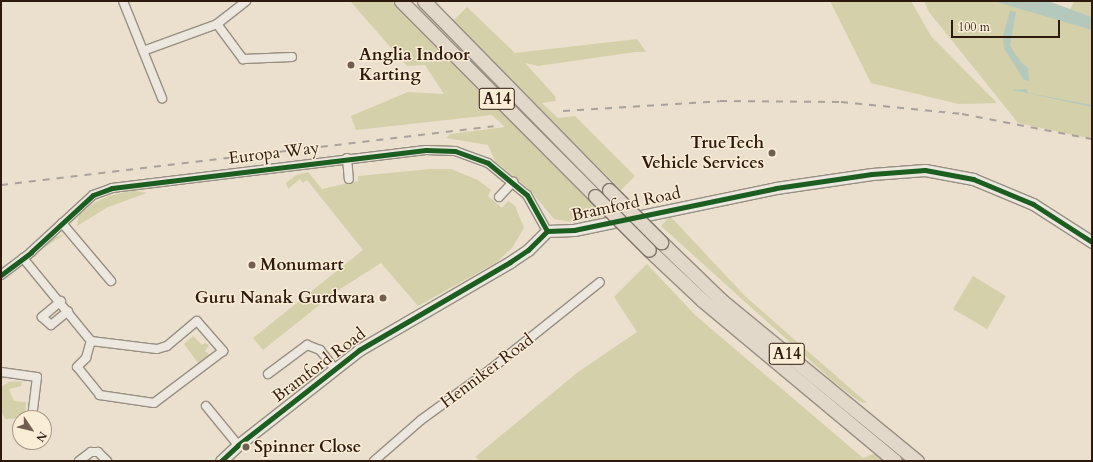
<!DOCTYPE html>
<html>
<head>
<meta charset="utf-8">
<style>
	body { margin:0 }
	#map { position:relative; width:1093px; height:462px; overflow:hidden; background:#eae0cd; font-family:Cardo,serif }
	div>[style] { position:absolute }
	.green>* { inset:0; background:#d4d0aa }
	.water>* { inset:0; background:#b4c8bc }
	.roads { filter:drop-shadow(1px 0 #988f83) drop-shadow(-1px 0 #988f83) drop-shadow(0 1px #988f83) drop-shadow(0 -1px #988f83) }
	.minor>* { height:8px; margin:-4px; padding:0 4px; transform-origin:4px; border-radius:4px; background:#ede8df }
	.secondary>* { height:11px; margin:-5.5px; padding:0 5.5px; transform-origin:5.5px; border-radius:5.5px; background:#ede8df }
	.trunk>* { height:13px; margin:-6.5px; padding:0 6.5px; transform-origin:6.5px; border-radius:6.5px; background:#e1d8ca }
	.rail>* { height:2px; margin-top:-1px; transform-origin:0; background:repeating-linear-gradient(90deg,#a9a29a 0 7px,transparent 0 14px) }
	.bridges { filter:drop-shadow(1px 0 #7d7469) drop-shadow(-1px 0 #7d7469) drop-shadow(0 1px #7d7469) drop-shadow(0 -1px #7d7469) }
	.trunk-bridge>* { height:13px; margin:-6.5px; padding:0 6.5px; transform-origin:6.5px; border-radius:6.5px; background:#e1d8ca }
	.cycleway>* { height:5px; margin:-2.5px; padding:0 2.5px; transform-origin:2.5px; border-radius:2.5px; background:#1b5e20 }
	.dots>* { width:11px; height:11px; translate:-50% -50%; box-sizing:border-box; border:2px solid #faedd6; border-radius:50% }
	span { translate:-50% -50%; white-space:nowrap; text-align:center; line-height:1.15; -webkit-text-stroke:3px #faedd6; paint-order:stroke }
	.shield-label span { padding:1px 3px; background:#faedd6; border:1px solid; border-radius:3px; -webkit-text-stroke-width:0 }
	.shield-label { font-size:16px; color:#2e190e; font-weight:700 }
	.poi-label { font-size:17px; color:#2e190e; font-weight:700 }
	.left { translate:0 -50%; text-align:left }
	.right { translate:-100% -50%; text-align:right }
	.street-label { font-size:17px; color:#2e190e }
	.frame { position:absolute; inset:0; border:2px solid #2e190e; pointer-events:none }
	.north { position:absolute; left:12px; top:410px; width:40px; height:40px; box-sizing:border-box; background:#faedd6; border:1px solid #a89886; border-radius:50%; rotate:125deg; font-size:11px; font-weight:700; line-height:16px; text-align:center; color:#2e190e }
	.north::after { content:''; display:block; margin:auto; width:14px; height:18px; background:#705f51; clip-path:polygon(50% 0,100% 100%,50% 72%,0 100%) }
	.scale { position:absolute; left:951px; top:20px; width:109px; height:18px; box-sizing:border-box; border:2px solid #2e190e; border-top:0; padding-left:5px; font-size:12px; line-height:14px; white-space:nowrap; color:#2e190e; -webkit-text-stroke:3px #faedd6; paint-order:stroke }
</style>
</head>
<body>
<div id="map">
	<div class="green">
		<i style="clip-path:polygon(350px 1px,394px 1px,605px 216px,572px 222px,554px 219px,529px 189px,495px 161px,488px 145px,446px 138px,450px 134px,505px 127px,492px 115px,356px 130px,351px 116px,408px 92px,444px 94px,425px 65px,407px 66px)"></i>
		<i style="clip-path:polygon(830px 1px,911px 1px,931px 36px,997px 103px,959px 104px,871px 83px)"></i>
		<i style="clip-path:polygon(924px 1px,1039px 1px,1092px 22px,1092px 139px,1018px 123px,929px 12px)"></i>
		<i style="clip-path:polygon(1075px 1px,1092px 1px,1092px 17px,1070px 9px)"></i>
		<i style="clip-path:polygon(467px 7px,515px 53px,637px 39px,646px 52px,635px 52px,538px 66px,525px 63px,555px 96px,556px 101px,542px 103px,558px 118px,575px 116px,635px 176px,621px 190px,452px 22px)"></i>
		<i style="clip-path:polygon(430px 169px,451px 169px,478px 180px,491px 190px,488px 196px,502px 208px,508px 201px,515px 206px,524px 228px,512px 248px,497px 262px,418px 306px,381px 263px,337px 291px,263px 350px,253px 338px,363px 250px,307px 180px,303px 183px,300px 179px,288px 189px,286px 183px,296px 175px,308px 172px,322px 189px,358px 181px,358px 176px)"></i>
		<i style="clip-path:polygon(134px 190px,147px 193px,108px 207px,77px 226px,79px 215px,94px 203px,109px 196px)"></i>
		<i style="clip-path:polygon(670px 216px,745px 296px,867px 403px,860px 402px,834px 382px,661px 226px)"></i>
		<i style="clip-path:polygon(65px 234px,36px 253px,55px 237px)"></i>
		<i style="clip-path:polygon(647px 264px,695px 315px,863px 458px,876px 453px,887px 461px,480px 461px,475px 457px,578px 372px,637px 332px,614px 297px)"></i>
		<i style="clip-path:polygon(973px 276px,1006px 296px,987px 329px,953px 309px)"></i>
		<i style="clip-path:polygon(193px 336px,202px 345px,205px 343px,209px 345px,205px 351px,210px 355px,199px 364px,184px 344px)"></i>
		<i style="clip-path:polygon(22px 381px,21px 386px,9px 389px,14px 401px,26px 402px,25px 418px,5px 419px,1px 410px,1px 387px,9px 382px)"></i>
	</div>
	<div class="water">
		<i style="clip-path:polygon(993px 1px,1048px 1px,1092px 17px,1092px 30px)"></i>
		<i style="clip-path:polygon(1010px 11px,1016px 12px,1010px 46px,1021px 62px,1028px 68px,1029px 81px,1024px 80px,1004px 48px,1003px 36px)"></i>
		<i style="clip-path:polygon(1024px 89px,1027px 89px,1028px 93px,1092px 105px,1092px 107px,1012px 90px)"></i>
	</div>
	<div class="roads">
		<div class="minor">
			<i style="left:123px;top:1px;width:105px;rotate:68.1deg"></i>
			<i style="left:217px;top:24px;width:44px;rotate:53.4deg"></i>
			<i style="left:243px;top:59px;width:49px;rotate:-2.3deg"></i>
			<i style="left:143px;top:51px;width:79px;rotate:-20deg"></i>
			<i style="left:217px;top:24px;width:37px;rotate:-38deg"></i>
			<i style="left:347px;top:158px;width:21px;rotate:85deg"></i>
			<i style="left:499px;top:197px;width:21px;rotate:-47deg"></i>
			<i style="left:62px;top:223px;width:76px;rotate:49.8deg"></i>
			<i style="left:23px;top:258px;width:107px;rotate:50.7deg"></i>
			<i style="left:91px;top:341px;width:66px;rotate:6.9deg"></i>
			<i style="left:157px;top:349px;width:10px;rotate:-17deg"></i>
			<i style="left:167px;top:346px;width:39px;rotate:-40deg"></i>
			<i style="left:197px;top:321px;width:40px;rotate:49deg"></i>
			<i style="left:223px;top:351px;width:86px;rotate:143deg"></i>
			<i style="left:154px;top:403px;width:55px;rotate:-171.6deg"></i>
			<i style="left:100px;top:395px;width:36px;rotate:-129deg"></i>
			<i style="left:77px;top:367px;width:13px;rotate:-45deg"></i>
			<i style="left:86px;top:358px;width:18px;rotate:-74deg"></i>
			<i style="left:1px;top:275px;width:38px;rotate:-37deg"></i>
			<i style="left:31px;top:252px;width:84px;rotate:-42.6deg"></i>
			<i style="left:93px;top:195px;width:20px;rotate:-20deg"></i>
			<i style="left:112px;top:188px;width:316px;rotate:-6.9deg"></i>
			<i style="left:426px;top:150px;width:29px;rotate:2deg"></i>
			<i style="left:455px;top:151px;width:35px;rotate:20deg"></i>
			<i style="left:488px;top:163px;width:50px;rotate:39.4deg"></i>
			<i style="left:527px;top:195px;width:41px;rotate:60.9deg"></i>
			<i style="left:61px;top:301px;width:25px;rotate:140deg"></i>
			<i style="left:42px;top:317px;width:12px;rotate:42deg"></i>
			<i style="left:51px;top:325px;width:22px;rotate:-39deg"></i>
			<i style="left:1px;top:372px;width:36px;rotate:8deg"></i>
			<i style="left:37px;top:377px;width:41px;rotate:97deg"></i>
			<i style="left:268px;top:374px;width:49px;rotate:-36.6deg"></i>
			<i style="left:307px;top:345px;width:14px;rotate:21deg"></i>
			<i style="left:320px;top:350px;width:23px;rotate:52deg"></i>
			<i style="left:206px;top:406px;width:50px;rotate:50.6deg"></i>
			<i style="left:79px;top:461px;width:15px;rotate:-37deg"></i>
			<i style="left:91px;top:452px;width:7px"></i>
			<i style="left:98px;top:452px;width:13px;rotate:45deg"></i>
			<i style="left:374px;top:461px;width:62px;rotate:-41.1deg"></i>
			<i style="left:421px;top:420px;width:87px;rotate:-36.1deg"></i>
			<i style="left:491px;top:369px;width:139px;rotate:-38.6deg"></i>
		</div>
		<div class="secondary">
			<i style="left:221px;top:461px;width:23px;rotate:-43deg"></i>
			<i style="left:238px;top:445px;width:154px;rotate:-38.1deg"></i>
			<i style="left:359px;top:350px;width:175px;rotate:-30.2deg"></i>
			<i style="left:510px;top:262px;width:22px;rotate:-34deg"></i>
			<i style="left:528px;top:250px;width:27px;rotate:-45deg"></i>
			<i style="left:547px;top:231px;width:27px;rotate:-2deg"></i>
			<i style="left:574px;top:230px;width:206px;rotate:-11.7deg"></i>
			<i style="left:776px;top:188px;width:97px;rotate:-8.3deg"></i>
			<i style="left:872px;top:174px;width:53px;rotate:-4.3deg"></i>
			<i style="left:925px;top:170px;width:49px;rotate:10.6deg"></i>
			<i style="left:973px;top:179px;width:65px;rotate:22.6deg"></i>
			<i style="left:1033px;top:204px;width:70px;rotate:32.8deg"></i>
		</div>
		<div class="trunk">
			<i style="left:401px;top:1px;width:275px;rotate:45.1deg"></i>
			<i style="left:424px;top:1px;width:264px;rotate:45.6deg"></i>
			<i style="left:661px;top:242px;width:83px;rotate:44deg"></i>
			<i style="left:721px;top:300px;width:254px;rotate:39.4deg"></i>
			<i style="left:649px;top:250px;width:73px;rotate:43.3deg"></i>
			<i style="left:702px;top:300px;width:251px;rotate:39.8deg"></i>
		</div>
	</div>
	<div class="rail">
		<i style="left:563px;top:111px;width:157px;rotate:-3.6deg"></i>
		<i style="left:720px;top:101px;width:121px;rotate:0.5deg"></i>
		<i style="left:841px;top:102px;width:122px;rotate:5.7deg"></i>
		<i style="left:962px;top:114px;width:132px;rotate:10.9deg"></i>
		<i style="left:1px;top:185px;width:496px;rotate:-6.8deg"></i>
	</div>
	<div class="bridges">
		<div class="trunk-bridge">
			<i style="left:609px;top:190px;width:74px;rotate:45deg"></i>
			<i style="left:595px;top:196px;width:76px;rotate:45deg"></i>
		</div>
	</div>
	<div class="cycleway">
		<i style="left:1px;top:275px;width:38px;rotate:-37deg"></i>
		<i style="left:31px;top:252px;width:84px;rotate:-42.6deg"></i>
		<i style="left:93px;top:195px;width:20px;rotate:-20deg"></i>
		<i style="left:112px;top:188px;width:316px;rotate:-6.9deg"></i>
		<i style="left:426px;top:150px;width:29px;rotate:2deg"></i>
		<i style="left:455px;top:151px;width:35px;rotate:20deg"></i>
		<i style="left:488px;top:163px;width:50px;rotate:39.4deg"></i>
		<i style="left:527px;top:195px;width:41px;rotate:60.9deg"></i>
		<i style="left:221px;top:461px;width:23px;rotate:-43deg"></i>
		<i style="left:238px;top:445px;width:154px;rotate:-38.1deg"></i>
		<i style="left:359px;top:350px;width:175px;rotate:-30.2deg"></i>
		<i style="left:510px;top:262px;width:22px;rotate:-34deg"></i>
		<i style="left:528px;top:250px;width:27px;rotate:-45deg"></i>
		<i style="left:547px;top:231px;width:27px;rotate:-2deg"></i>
		<i style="left:574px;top:230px;width:206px;rotate:-11.7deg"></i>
		<i style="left:776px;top:188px;width:97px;rotate:-8.3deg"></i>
		<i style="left:872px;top:174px;width:53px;rotate:-4.3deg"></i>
		<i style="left:925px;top:170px;width:49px;rotate:10.6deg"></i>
		<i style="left:973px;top:179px;width:65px;rotate:22.6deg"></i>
		<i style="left:1033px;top:204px;width:70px;rotate:32.8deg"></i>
	</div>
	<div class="dots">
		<i style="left:351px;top:65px;background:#705f51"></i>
		<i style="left:772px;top:153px;background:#705f51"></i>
		<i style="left:252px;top:265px;background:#705f51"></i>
		<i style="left:383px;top:298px;background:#705f51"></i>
		<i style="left:246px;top:447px;background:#705f51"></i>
	</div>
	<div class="shield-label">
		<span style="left:497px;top:99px">A14</span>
		<span style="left:787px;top:354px">A14</span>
	</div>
	<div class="poi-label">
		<span class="left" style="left:359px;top:65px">Anglia Indoor<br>Karting</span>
		<span class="right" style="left:764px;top:153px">TrueTech<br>Vehicle Services</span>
		<span class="left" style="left:260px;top:265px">Monumart</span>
		<span class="right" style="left:375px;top:298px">Guru Nanak Gurdwara</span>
		<span class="left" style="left:254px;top:447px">Spinner Close</span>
	</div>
	<div class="street-label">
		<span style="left:274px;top:153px;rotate:-7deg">Europa Way</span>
		<span style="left:626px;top:204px;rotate:-12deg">Bramford Road</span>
		<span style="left:319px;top:365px;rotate:-37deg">Bramford Road</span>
		<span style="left:487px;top:371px;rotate:-37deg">Henniker Road</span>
	</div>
	<div class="frame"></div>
	<div class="north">N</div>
	<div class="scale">100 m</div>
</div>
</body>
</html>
